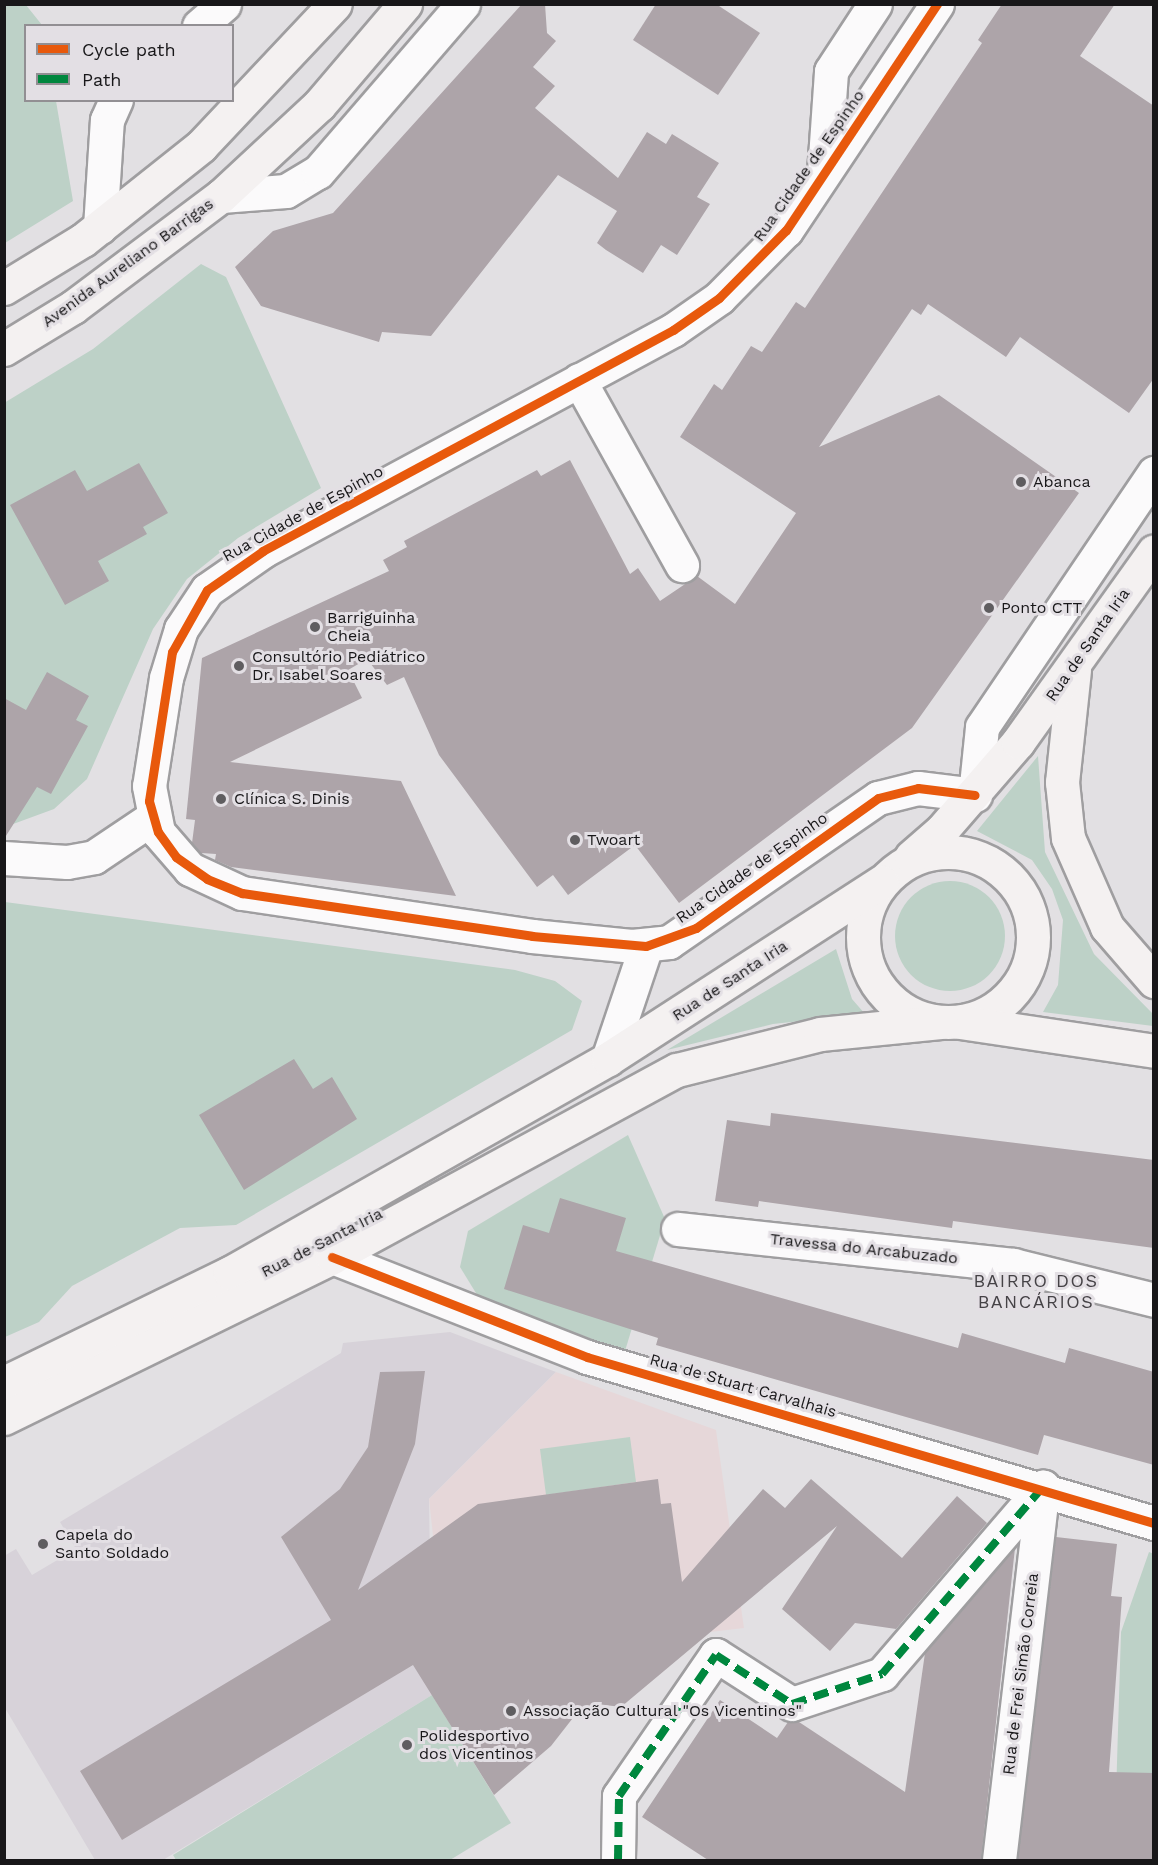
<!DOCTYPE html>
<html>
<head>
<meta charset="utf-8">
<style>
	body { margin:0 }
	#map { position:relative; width:1158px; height:1865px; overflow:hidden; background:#e2e0e3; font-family:"Work Sans",sans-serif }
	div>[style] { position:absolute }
	.built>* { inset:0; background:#d7d2d9 }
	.education>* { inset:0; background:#e6d7d9 }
	.green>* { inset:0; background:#bdd1c7 }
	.round { border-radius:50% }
	.building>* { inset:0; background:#ada4a9 }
	.roads { filter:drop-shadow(2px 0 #9f9ea0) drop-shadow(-2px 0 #9f9ea0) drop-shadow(0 2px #9f9ea0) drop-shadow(0 -2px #9f9ea0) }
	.minor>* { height:33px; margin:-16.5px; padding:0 16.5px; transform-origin:16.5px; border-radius:16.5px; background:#fbfafb }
	.major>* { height:33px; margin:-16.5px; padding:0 16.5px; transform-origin:16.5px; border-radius:16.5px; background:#f4f1f1 }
	.major>.ring { margin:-16.5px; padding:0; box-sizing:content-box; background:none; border:33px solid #f4f1f1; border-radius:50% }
	.quiet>* { height:8px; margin-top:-4px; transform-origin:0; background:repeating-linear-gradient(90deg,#00873e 0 15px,transparent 0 23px) }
	.cycleway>* { height:9px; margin:-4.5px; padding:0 4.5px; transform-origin:4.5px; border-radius:4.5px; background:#e8590c }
	.dots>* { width:16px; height:16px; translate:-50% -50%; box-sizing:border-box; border:3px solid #e3dfe4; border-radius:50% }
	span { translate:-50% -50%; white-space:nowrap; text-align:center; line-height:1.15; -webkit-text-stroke:6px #e3dfe4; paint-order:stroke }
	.street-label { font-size:16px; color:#181719 }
	.poi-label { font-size:16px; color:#181719 }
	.left { translate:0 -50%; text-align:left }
	.neighbourhood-label { font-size:18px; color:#454246; letter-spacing:1.5px }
	.frame { position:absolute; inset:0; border:6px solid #181719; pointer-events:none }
	.legend { position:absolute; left:24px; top:24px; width:210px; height:78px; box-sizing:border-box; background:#e3dfe4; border:2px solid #928f93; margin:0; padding:8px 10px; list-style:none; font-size:18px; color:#181719 }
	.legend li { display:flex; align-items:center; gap:12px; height:30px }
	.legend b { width:30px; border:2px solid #928f93 }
</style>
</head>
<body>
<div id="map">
	<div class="built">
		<i style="clip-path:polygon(450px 1332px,556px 1372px,429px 1499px,432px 1695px,163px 1860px,95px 1860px,5px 1708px,4px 1556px,16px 1549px,32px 1575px,76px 1549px,60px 1522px,341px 1353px,343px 1343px)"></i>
	</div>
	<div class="education">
		<i style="clip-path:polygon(556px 1372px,716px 1430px,744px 1628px,710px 1632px,433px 1536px,429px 1499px)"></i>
	</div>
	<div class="green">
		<i style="clip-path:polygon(5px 4px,26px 5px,42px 25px,26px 26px,26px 100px,56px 101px,73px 201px,5px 243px)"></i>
		<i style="clip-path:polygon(201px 264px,226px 277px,321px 488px,238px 538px,187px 579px,153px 629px,87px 779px,54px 809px,5px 827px,4px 403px,93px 349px)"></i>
		<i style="clip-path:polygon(1038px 756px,1045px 852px,1094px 954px,1153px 1014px,1153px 1026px,1043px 1012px,1058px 985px,1063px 920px,1052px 889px,1032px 860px,977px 831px)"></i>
		<i class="round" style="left:895px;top:881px;width:110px;height:110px"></i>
		<i style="clip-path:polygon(5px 902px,515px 970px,555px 981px,582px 1001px,572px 1030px,236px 1225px,180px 1228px,72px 1286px,39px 1322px,5px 1337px)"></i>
		<i style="clip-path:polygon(836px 949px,852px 999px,865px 1014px,773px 1024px,667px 1050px)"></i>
		<i style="clip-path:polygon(628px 1135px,665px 1219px,625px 1351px,479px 1298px,460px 1267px,468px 1231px)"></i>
		<i style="clip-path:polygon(630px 1437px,636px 1482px,546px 1495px,540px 1449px)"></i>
		<i style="clip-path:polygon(1149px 1552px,1154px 1554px,1154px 1773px,1148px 1774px,1145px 1860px,1114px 1860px,1121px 1632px)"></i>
		<i style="clip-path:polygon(432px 1695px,511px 1823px,450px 1860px,176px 1860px,173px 1855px)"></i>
	</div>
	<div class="building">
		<i style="clip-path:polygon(522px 4px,545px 4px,547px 33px,556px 41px,533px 67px,555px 86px,535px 108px,618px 178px,647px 132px,666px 144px,672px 134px,719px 163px,697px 197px,710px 204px,677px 255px,661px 245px,643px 273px,606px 250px,597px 243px,617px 211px,558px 175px,431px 336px,382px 332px,379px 342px,261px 306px,235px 267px,273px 231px,333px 213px)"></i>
		<i style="clip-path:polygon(656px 4px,716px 4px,760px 33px,718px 95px,633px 40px)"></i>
		<i style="clip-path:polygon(1002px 4px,1115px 4px,1080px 56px,1154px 106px,1154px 378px,1129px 413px,1020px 337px,1006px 357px,928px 304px,921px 315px,912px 309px,819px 447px,939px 395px,1079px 493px,912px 728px,679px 903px,635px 845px,568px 895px,553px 875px,537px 887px,439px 755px,404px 677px,387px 685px,367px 659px,348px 670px,362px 698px,230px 762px,401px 781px,456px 896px,231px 867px,215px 860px,216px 854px,201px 853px,192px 843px,195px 820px,186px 819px,202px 658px,389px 571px,383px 560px,407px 547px,404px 541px,537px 470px,541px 476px,570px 460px,630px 574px,638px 568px,660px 601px,697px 576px,735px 604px,796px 513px,680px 437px,714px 384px,722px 390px,751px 346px,762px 352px,796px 302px,805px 308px,982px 43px,978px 40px)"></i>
		<i style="clip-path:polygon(139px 463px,168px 513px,143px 527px,147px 534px,98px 561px,109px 581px,65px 605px,10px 505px,75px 470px,87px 491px)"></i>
		<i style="clip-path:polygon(47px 672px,89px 696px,76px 720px,88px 726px,51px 794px,37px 787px,4px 839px,4px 698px,26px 710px)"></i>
		<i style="clip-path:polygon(294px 1059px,313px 1089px,332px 1077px,357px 1119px,244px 1190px,199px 1115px)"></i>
		<i style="clip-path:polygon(771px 1113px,1154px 1160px,1154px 1248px,953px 1221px,952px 1228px,759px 1201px,758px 1207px,715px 1201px,727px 1120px,770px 1126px)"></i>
		<i style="clip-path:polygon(560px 1198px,626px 1218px,616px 1251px,958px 1348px,962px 1333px,1065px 1363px,1069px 1348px,1154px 1372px,1154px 1465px,1044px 1435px,1038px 1455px,656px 1345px,658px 1338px,504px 1289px,523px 1225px,549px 1233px)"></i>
		<i style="clip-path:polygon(425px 1371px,415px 1444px,358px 1590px,478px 1504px,658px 1479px,661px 1504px,671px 1503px,682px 1582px,763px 1489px,785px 1508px,811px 1479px,902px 1558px,957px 1496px,987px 1523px,896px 1629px,855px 1623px,830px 1651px,782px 1609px,837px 1526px,621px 1707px,597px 1704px,576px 1714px,551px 1746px,494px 1795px,413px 1665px,122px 1840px,80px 1771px,331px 1620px,281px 1537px,340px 1489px,368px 1447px,380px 1372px)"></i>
		<i style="clip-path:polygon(1056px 1537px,1117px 1544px,1111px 1596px,1122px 1597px,1109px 1772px,1154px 1773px,1154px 1860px,1018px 1860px)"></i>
		<i style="clip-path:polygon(1015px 1548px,981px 1860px,708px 1860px,642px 1817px,720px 1700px,777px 1738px,788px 1722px,799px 1722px,905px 1792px,925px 1653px)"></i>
	</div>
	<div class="roads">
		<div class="minor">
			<i style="left:937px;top:4px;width:272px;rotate:123.7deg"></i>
			<i style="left:786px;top:230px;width:95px;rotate:134.6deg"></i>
			<i style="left:719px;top:298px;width:56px;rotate:145.2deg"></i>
			<i style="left:673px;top:330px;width:466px;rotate:151.7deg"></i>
			<i style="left:263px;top:551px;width:68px;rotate:145.1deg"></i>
			<i style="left:207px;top:590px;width:47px;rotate:123.7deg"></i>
			<i style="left:181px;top:629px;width:51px;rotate:107deg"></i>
			<i style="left:166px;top:678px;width:109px;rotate:98.9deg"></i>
			<i style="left:149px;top:786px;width:47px;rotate:78.9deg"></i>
			<i style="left:158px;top:832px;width:49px;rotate:49.1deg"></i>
			<i style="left:190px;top:869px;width:57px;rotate:24.8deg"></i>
			<i style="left:242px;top:893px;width:293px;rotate:8.4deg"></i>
			<i style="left:532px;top:936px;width:100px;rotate:5.7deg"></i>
			<i style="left:632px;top:946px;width:37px;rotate:-6deg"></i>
			<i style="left:669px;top:942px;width:254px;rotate:-34.6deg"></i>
			<i style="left:878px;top:798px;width:41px;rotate:-14deg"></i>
			<i style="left:918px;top:788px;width:57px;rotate:7deg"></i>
			<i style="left:975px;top:795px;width:68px;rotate:-84.1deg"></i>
			<i style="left:982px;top:727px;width:307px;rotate:-55.9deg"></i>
			<i style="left:199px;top:26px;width:33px;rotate:-41deg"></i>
			<i style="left:824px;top:172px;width:101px;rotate:-86deg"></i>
			<i style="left:831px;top:71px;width:80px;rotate:-56.7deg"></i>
			<i style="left:221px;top:196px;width:65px;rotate:-4.4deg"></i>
			<i style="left:286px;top:191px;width:37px;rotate:-31deg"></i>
			<i style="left:318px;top:172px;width:222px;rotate:-49.2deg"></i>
			<i style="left:100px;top:227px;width:107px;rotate:-86.3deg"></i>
			<i style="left:107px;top:120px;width:22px;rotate:-66deg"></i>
			<i style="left:579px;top:380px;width:212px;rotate:60.9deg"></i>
			<i style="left:4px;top:858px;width:63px;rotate:3.6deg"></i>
			<i style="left:67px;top:862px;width:27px;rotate:-10deg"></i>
			<i style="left:94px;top:857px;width:70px;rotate:-33.9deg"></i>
			<i style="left:608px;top:1059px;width:119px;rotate:-71.4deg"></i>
			<i style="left:678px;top:1229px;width:337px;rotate:6.1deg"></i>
			<i style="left:1013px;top:1265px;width:145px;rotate:13.9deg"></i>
			<i style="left:332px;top:1257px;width:274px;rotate:21.4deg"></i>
			<i style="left:587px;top:1357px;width:591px;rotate:16.32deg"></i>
			<i style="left:618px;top:1860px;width:64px;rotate:-89.1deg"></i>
			<i style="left:619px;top:1796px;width:171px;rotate:-55.5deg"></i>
			<i style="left:716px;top:1655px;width:90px;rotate:32.8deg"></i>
			<i style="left:792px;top:1704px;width:95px;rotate:-18.4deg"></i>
			<i style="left:882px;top:1674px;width:247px;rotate:-49.3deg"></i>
			<i style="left:999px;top:1860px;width:376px;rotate:-83.3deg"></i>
		</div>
		<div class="major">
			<i style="left:4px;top:288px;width:92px;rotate:-31.3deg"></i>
			<i style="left:83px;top:240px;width:151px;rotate:-38.5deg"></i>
			<i style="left:201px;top:146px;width:195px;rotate:-46.7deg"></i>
			<i style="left:4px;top:349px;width:81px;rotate:-31.3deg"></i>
			<i style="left:73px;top:307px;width:185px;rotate:-36.9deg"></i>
			<i style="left:221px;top:196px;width:134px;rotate:-42.9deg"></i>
			<i style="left:319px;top:105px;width:133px;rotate:-49.6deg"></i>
			<i style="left:1074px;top:670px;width:113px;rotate:96.1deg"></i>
			<i style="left:1062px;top:782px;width:56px;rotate:83.9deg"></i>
			<i style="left:1068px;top:838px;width:97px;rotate:66.3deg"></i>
			<i style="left:1107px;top:927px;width:72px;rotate:49deg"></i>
			<i class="ring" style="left:863px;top:852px;width:137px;height:137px"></i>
			<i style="left:911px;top:857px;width:40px;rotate:-41deg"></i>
			<i style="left:941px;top:831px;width:118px;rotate:-49.1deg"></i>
			<i style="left:1018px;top:742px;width:234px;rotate:-54.5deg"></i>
			<i style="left:961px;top:1022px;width:195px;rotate:8.5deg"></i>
			<i style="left:4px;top:1383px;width:251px;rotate:-26deg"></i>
			<i style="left:230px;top:1273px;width:434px;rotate:-29.5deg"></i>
			<i style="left:608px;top:1059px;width:326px;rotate:-32.9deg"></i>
			<i style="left:4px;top:1418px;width:365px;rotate:-26.1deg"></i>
			<i style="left:332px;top:1257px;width:392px;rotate:-28.5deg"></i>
			<i style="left:677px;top:1070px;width:147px;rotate:-14.1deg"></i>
			<i style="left:820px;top:1034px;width:121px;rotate:-5.7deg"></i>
		</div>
	</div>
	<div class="quiet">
		<i style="left:618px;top:1860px;width:64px;rotate:-89.1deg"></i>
		<i style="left:619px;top:1796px;width:171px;rotate:-55.5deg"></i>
		<i style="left:716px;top:1655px;width:90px;rotate:32.8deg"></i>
		<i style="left:792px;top:1704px;width:95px;rotate:-18.4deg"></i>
		<i style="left:882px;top:1674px;width:245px;rotate:-49.3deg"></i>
	</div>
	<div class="cycleway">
		<i style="left:937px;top:4px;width:272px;rotate:123.7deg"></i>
		<i style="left:786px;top:230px;width:95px;rotate:134.6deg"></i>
		<i style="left:719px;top:298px;width:56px;rotate:145.2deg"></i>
		<i style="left:673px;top:330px;width:466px;rotate:151.7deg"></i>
		<i style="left:263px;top:551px;width:68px;rotate:145.1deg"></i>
		<i style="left:207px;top:590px;width:71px;rotate:119.4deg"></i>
		<i style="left:172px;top:652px;width:151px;rotate:98.8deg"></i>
		<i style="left:149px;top:801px;width:32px;rotate:74deg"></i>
		<i style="left:158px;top:832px;width:31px;rotate:54deg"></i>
		<i style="left:176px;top:857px;width:38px;rotate:35deg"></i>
		<i style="left:207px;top:879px;width:38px;rotate:22deg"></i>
		<i style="left:242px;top:893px;width:293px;rotate:8.4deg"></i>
		<i style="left:532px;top:936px;width:114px;rotate:5deg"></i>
		<i style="left:646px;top:946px;width:53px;rotate:-19.8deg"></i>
		<i style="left:696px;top:928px;width:224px;rotate:-35.5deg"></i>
		<i style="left:878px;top:798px;width:41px;rotate:-14deg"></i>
		<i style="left:918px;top:788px;width:57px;rotate:7deg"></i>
		<i style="left:332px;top:1257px;width:274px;rotate:21.4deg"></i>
		<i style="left:587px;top:1357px;width:591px;rotate:16.32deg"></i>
	</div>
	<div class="dots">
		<i style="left:1021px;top:482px;background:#5f5d60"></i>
		<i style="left:989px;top:608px;background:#5f5d60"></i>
		<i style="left:315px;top:627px;background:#5f5d60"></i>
		<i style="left:239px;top:666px;background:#5f5d60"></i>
		<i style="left:221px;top:799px;background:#5f5d60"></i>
		<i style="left:575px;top:840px;background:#5f5d60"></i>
		<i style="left:43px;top:1544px;background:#5f5d60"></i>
		<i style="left:511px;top:1711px;background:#5f5d60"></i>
		<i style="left:407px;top:1745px;background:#5f5d60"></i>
	</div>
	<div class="street-label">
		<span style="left:809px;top:166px;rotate:-55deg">Rua Cidade de Espinho</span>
		<span style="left:128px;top:263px;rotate:-36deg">Avenida Aureliano Barrigas</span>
		<span style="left:303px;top:514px;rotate:-29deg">Rua Cidade de Espinho</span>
		<span style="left:1088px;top:645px;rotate:-55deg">Rua de Santa Iria</span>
		<span style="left:752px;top:868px;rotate:-35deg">Rua Cidade de Espinho</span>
		<span style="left:730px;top:981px;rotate:-33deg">Rua de Santa Iria</span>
		<span style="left:322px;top:1243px;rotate:-27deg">Rua de Santa Iria</span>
		<span style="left:864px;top:1249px;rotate:6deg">Travessa do Arcabuzado</span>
		<span style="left:743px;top:1386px;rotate:16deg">Rua de Stuart Carvalhais</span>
		<span style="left:1021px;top:1674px;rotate:-83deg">Rua de Frei Simão Correia</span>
	</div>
	<div class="poi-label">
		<span class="left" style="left:1033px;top:482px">Abanca</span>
		<span class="left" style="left:1001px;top:608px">Ponto CTT</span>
		<span class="left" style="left:327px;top:627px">Barriguinha<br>Cheia</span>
		<span class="left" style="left:252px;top:666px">Consultório Pediátrico<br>Dr. Isabel Soares</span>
		<span class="left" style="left:234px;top:799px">Clínica S. Dinis</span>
		<span class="left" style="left:587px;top:840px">Twoart</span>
		<span class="left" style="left:55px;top:1544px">Capela do<br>Santo Soldado</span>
		<span class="left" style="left:523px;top:1711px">Associação Cultural "Os Vicentinos"</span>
		<span class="left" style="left:419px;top:1745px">Polidesportivo<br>dos Vicentinos</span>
	</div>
	<div class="neighbourhood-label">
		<span style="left:1036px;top:1292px">BAIRRO DOS<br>BANCÁRIOS</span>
	</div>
	<div class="frame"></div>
	<ul class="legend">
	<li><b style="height:8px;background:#e8590c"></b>Cycle path</li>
	<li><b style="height:8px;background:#00873e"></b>Path</li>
	</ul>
</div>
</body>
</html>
